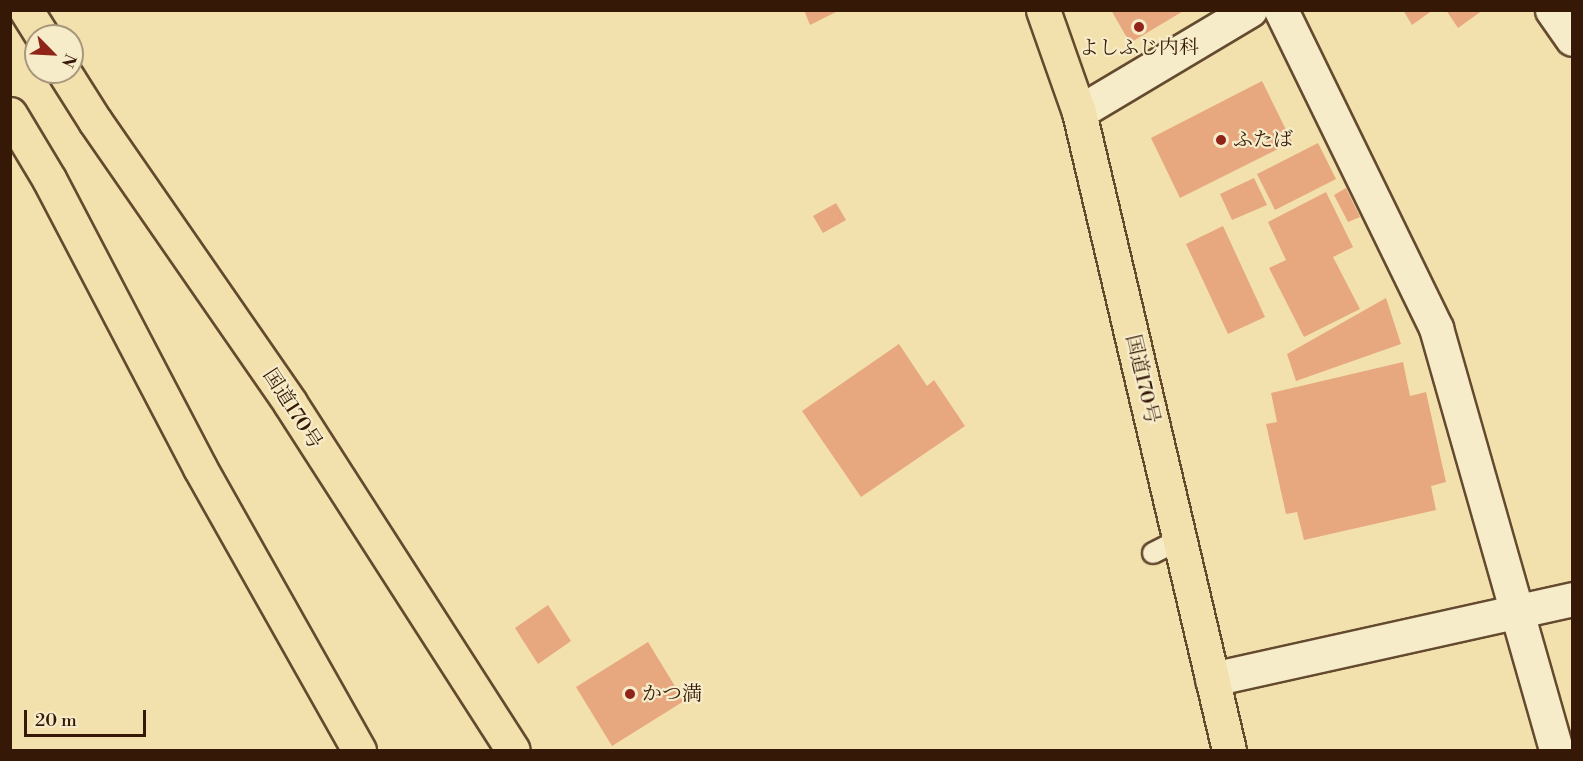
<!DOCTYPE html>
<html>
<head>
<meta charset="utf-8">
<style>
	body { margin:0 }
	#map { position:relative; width:1583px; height:761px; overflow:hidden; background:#f3e1ad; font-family:"Libre Bodoni","Noto Serif JP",serif }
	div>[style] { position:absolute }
	.building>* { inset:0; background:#e7a77f }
	.roads { filter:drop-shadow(2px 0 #644a2f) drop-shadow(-2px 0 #644a2f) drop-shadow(0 2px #644a2f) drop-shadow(0 -2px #644a2f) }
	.lane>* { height:20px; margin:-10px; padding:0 10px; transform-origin:10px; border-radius:10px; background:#f7ecca }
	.street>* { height:33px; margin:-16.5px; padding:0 16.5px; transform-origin:16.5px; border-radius:16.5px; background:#f7ecca }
	.highway>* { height:33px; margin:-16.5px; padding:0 16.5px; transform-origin:16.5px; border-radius:16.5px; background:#f3e1ad }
	.dots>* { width:16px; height:16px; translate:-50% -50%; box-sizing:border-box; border:3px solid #f7ecca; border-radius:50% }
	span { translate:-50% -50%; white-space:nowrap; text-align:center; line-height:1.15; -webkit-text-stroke:4.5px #f7ecca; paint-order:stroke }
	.poi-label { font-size:20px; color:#351805 }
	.left { translate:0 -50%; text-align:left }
	.street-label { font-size:20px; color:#351805 }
	.frame { position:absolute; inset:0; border:12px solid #351805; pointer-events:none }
	.north { position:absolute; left:24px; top:24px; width:60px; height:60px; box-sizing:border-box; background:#f7ecca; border:2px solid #a9977b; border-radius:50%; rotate:114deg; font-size:16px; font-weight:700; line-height:24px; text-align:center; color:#351805 }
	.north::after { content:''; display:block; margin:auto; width:21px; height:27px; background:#8f2418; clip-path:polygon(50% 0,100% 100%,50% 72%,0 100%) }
	.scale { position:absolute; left:24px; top:710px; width:122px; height:27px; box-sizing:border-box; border:3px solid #351805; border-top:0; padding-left:8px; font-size:18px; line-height:21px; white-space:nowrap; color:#351805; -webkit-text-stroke:4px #f7ecca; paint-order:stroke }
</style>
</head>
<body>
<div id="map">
	<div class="building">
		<i style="clip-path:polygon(804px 10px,840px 10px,810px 25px)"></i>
		<i style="clip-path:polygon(1111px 10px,1185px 10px,1130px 43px)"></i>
		<i style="clip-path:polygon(1403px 10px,1433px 10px,1412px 25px)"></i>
		<i style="clip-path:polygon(1446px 10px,1483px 10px,1458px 28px)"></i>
		<i style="clip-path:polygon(1262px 81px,1292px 142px,1180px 198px,1151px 138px)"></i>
		<i style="clip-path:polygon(1318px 143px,1336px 179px,1275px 210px,1257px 174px)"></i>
		<i style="clip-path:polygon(1254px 178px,1267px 205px,1232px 220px,1220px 194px)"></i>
		<i style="clip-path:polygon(1346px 188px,1360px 217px,1348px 222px,1334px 195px)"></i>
		<i style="clip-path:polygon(1326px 192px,1353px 247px,1333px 257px,1360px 309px,1304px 337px,1269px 268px,1286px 260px,1268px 222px)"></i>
		<i style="clip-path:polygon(836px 203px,846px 220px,823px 233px,813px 216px)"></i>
		<i style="clip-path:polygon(1223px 226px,1265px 317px,1228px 334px,1186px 244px)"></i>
		<i style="clip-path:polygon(1386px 298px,1401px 344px,1296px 381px,1287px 354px)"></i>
		<i style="clip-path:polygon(899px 344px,927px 386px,934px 380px,965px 426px,861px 497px,802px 411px)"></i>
		<i style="clip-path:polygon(1403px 362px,1410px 396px,1426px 392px,1446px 482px,1431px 486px,1436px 510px,1304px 540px,1297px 512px,1286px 514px,1266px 424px,1277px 422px,1271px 393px)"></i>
		<i style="clip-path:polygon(548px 605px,571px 641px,538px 664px,515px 628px)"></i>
		<i style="clip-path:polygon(648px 642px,684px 701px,612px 746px,576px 687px)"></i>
	</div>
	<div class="roads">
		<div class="lane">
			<i style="left:1153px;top:553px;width:30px;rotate:-27deg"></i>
		</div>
		<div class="street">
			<i style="left:1281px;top:10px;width:354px;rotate:64deg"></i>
			<i style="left:1436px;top:328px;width:439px;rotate:74.1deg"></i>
			<i style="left:1552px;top:10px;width:35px;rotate:55deg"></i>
			<i style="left:1079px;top:112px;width:199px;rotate:-30.8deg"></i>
			<i style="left:1212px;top:679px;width:369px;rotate:-12.5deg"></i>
		</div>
		<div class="highway">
			<i style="left:26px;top:10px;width:31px;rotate:58deg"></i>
			<i style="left:1043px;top:10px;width:108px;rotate:70.6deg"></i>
			<i style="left:1079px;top:112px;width:655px;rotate:76.77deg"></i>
			<i style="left:64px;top:72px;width:58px;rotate:57.7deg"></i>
			<i style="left:95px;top:121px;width:343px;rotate:55.3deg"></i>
			<i style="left:290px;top:403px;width:412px;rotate:57.3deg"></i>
			<i style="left:10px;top:114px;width:76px;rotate:59deg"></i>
			<i style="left:49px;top:179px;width:326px;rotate:62.4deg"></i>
			<i style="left:200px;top:468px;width:324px;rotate:60.6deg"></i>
		</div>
	</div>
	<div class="dots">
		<i style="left:1139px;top:27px;background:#8f2418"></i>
		<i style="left:1221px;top:140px;background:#8f2418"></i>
		<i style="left:630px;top:694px;background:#8f2418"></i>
	</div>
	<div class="poi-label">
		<span style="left:1139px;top:48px">よしふじ内科</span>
		<span class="left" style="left:1233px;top:140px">ふたば</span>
		<span class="left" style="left:642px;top:694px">かつ満</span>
	</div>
	<div class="street-label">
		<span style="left:1142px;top:379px;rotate:77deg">国道170号</span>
		<span style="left:292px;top:409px;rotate:57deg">国道170号</span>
	</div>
	<div class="frame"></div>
	<div class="north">N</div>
	<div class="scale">20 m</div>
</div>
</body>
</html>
